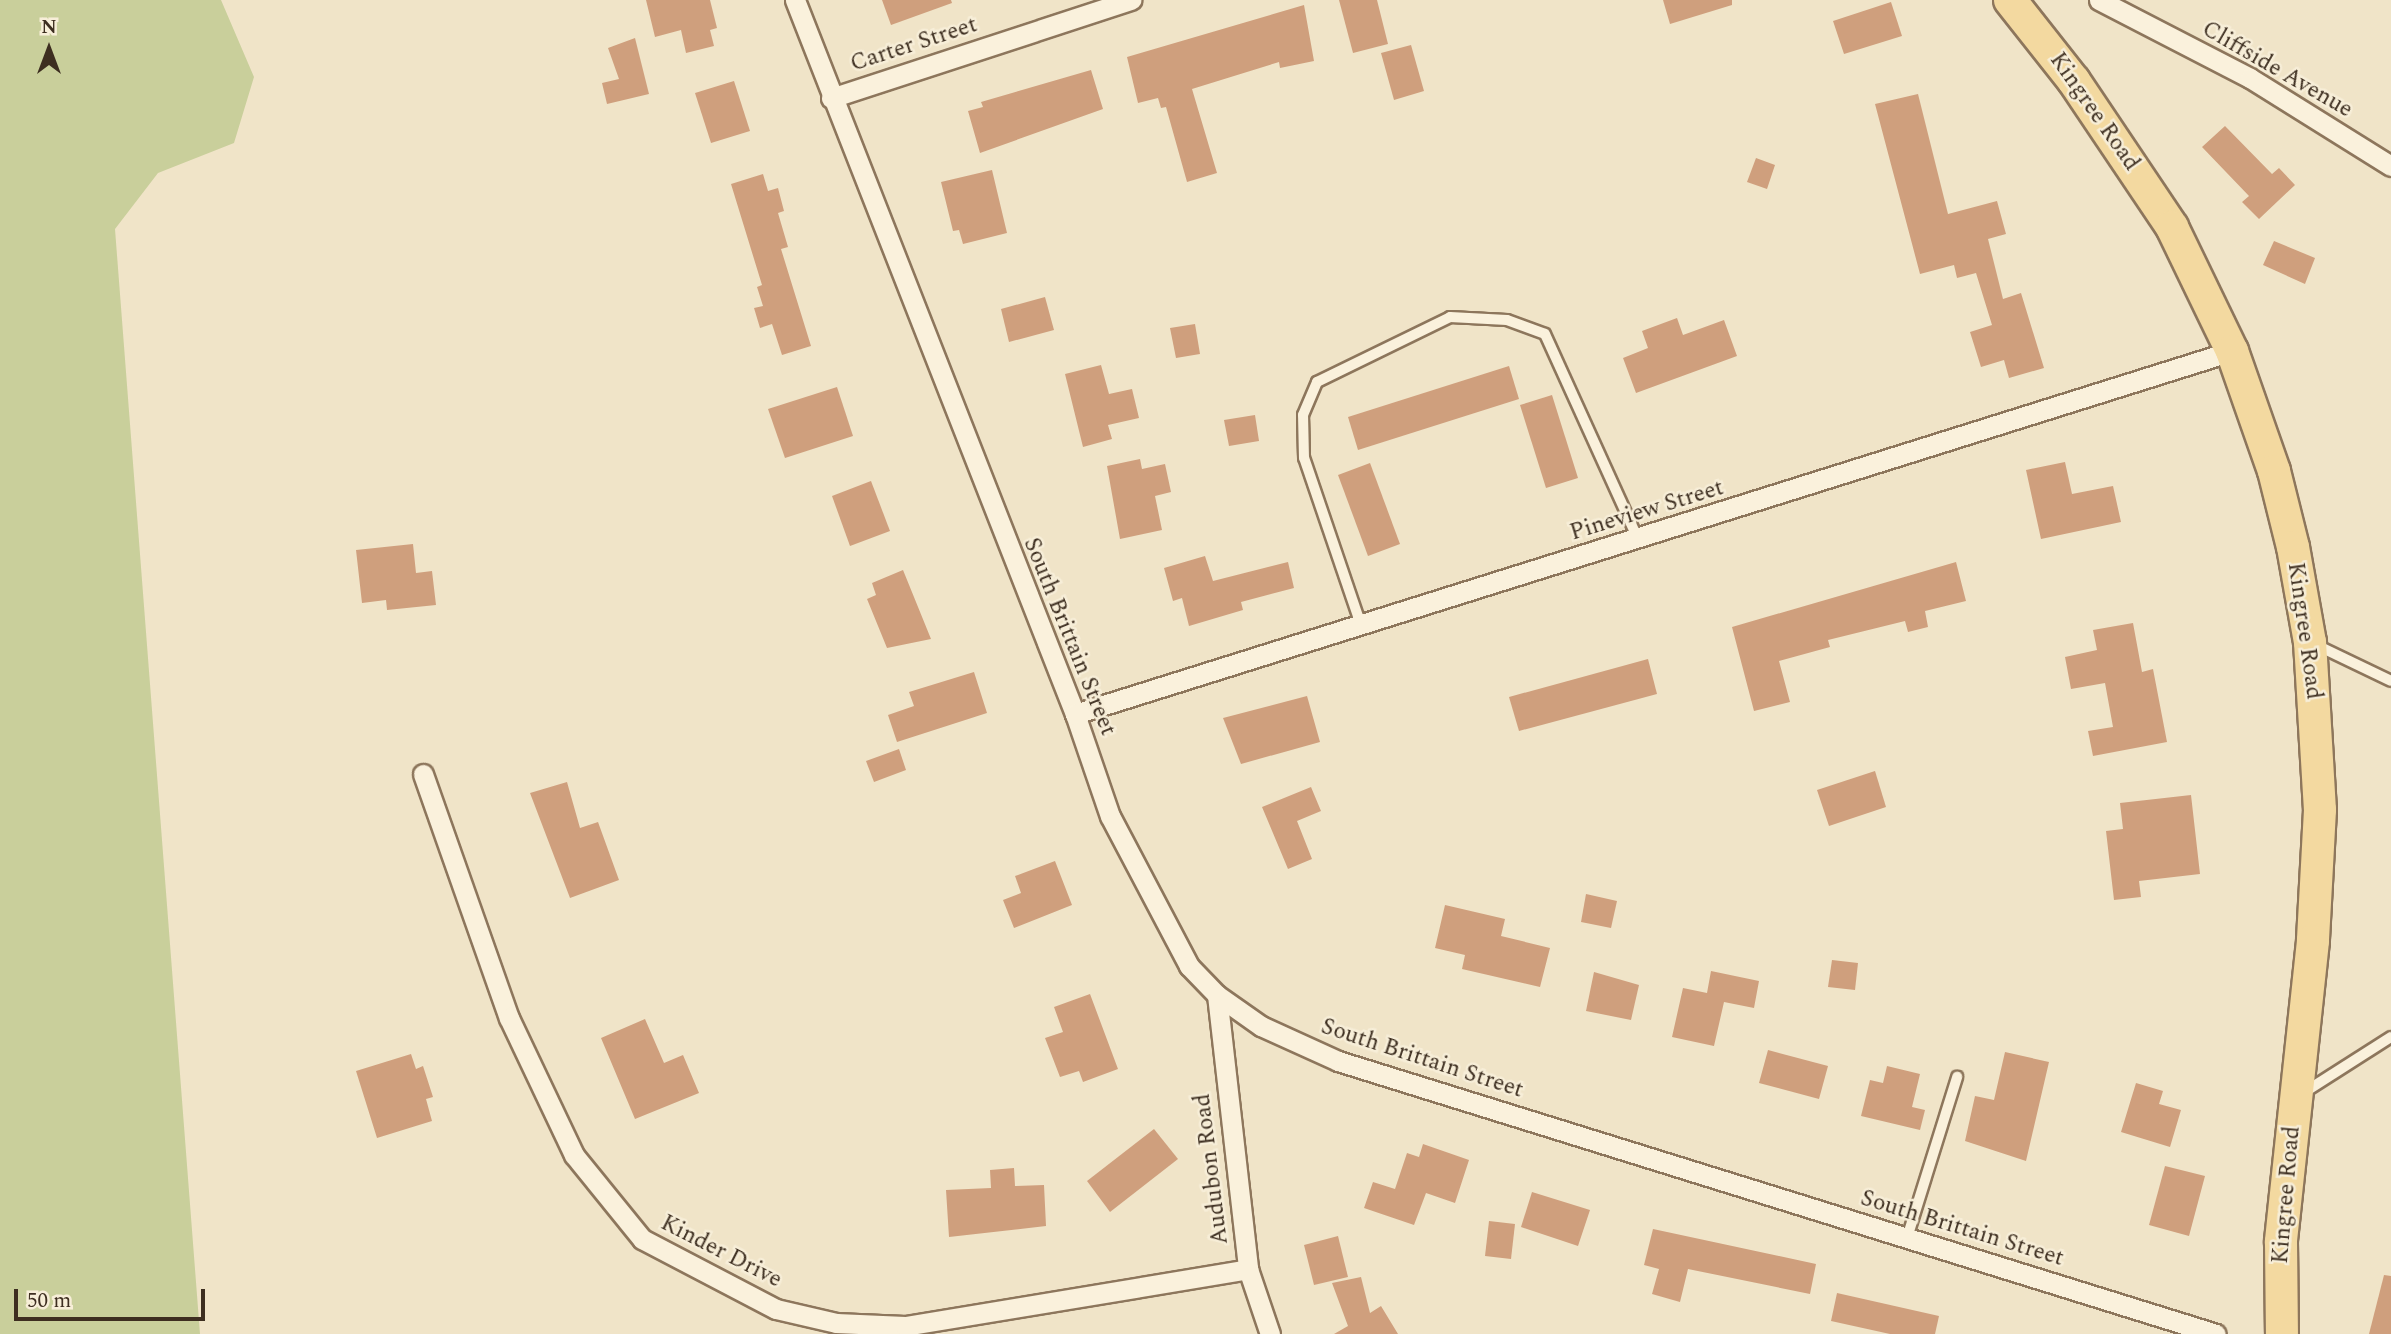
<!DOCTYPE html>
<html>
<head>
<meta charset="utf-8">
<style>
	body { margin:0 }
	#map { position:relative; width:2391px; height:1334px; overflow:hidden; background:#f0e4c8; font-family:Spectral,serif }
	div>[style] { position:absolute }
	.green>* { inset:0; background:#c9cf9b }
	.building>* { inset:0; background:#cf9f7d }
	.roads { filter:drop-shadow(2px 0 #8d765c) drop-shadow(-2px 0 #8d765c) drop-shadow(0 2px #8d765c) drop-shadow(0 -2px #8d765c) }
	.lane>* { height:10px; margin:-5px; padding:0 5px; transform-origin:5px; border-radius:5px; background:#faf1dc }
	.street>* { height:19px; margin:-9.5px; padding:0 9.5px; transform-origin:9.5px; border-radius:9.5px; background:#faf1dc }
	.primary>* { height:32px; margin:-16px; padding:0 16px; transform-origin:16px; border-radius:16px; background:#f3d9a0 }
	span { translate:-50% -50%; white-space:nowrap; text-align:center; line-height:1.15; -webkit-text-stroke:5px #f7eed8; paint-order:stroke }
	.street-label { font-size:23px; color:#3d2e20 }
	.north { position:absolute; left:14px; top:14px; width:70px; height:70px; -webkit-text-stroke:5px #f7eed8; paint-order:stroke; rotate:0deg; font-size:19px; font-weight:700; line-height:28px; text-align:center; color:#3d2e20 }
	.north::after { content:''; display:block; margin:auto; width:24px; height:32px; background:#3d2e20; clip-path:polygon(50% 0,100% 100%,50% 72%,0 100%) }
	.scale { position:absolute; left:14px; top:1289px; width:191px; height:32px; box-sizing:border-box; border:4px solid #3d2e20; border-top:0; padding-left:9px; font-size:21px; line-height:24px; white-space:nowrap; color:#3d2e20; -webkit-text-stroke:5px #f7eed8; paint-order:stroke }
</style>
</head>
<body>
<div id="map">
	<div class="green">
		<i style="clip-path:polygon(0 0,221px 0,254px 77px,234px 143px,158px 173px,115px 229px,200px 1334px,0 1334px)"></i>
	</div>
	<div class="building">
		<i style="clip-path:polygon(646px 0,710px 0,717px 28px,710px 30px,714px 46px,686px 53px,681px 30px,655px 37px)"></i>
		<i style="clip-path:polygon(882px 0,951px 0,952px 3px,891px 25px)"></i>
		<i style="clip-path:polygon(1339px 0,1377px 0,1388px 44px,1353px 53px)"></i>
		<i style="clip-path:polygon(1663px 0,1732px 0,1732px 5px,1670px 24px)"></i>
		<i style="clip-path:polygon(1891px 2px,1902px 36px,1844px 54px,1833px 21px)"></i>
		<i style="clip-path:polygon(1304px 5px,1314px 61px,1280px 68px,1279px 62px,1192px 89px,1217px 173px,1187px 182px,1166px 107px,1161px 108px,1158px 98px,1138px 103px,1127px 57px)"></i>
		<i style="clip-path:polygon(635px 38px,649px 94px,607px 104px,602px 83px,619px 79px,608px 48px)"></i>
		<i style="clip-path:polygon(1411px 45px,1424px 91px,1394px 100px,1381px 53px)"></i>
		<i style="clip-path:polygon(1091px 70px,1103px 109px,980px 153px,968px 111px,983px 107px,981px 102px)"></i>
		<i style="clip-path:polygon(734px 81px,750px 131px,711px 143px,695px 93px)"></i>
		<i style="clip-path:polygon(1918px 94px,1948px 214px,1997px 201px,2006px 234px,1988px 239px,2003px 299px,2021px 293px,2044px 368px,2009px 378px,2004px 360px,1981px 367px,1970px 332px,1992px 325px,1976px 273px,1957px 278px,1954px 265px,1920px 274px,1875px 104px)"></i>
		<i style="clip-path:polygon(2225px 126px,2272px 174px,2279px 168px,2295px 185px,2259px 219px,2242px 202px,2249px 196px,2202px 147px)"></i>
		<i style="clip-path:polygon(1756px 158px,1775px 165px,1767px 189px,1747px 182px)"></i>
		<i style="clip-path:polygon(992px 170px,1007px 233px,963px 244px,959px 230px,953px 231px,941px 182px)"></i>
		<i style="clip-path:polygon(763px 174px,768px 191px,778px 188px,784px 211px,778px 213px,788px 247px,781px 249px,811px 346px,782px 355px,772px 324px,760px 328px,754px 308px,763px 306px,757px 287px,762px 285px,731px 184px)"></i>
		<i style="clip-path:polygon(2274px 241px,2315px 258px,2305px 284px,2263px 265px)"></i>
		<i style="clip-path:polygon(1045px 297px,1054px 330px,1009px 342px,1001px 309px)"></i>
		<i style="clip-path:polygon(1677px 318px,1683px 335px,1724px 320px,1737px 356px,1636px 393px,1623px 358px,1648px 348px,1642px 331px)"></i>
		<i style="clip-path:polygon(1195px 324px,1200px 354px,1176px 358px,1170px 328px)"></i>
		<i style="clip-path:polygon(1101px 365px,1109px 394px,1132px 389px,1139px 418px,1108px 425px,1112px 439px,1083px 447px,1065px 374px)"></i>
		<i style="clip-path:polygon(1509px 366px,1519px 399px,1358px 450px,1348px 417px)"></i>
		<i style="clip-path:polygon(837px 387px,853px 436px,785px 458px,768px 409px)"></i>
		<i style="clip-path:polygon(1552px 395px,1578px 478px,1546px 488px,1520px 405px)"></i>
		<i style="clip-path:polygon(1255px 415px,1259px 441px,1229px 446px,1224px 420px)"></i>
		<i style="clip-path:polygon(1140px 459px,1142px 469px,1165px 464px,1171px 492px,1155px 496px,1162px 530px,1120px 539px,1107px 466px)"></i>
		<i style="clip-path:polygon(2065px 462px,2072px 494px,2113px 486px,2121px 522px,2041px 539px,2026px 470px)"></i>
		<i style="clip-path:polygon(1370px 463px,1400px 544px,1368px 556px,1338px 475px)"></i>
		<i style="clip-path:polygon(871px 481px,890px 531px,850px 546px,832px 496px)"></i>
		<i style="clip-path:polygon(413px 544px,416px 573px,432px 571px,436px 605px,387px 610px,386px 600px,362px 603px,356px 550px)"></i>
		<i style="clip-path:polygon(1205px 556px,1213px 581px,1288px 562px,1294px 588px,1241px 602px,1243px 610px,1189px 626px,1182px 598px,1173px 601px,1164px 568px)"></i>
		<i style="clip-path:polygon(1956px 562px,1966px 601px,1925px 611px,1928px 627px,1908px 632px,1905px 621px,1828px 640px,1830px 647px,1779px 661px,1790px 702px,1754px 711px,1732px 627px)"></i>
		<i style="clip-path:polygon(903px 570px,931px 639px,887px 648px,867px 599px,876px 595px,872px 583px)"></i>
		<i style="clip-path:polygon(2133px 623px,2142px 672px,2153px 669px,2167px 742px,2093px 756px,2088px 731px,2113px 727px,2105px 683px,2071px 689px,2065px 657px,2097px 650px,2093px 630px)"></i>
		<i style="clip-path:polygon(1648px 659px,1657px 694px,1519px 731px,1509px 697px)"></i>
		<i style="clip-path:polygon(974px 672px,987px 713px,897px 742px,888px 715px,914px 706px,909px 692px)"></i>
		<i style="clip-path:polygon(1307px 696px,1320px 742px,1241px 764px,1223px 718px)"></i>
		<i style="clip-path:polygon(899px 749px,906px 770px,874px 782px,866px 761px)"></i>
		<i style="clip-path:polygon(1875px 771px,1886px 807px,1829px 826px,1817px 790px)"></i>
		<i style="clip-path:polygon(567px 782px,580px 828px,598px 822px,619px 880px,570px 898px,530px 793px)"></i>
		<i style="clip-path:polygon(1311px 787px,1321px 811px,1297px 821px,1312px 859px,1288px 869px,1262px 807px)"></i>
		<i style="clip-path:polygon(2191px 795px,2200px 874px,2139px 881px,2141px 897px,2114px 900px,2106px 831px,2123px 829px,2120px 803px)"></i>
		<i style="clip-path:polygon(1055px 861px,1072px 905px,1014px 928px,1003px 900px,1021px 893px,1015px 876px)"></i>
		<i style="clip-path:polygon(1586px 894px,1617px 901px,1611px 928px,1581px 922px)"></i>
		<i style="clip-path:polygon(1445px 905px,1505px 919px,1501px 936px,1550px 948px,1540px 987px,1462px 969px,1465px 955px,1435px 948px)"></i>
		<i style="clip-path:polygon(1832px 960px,1858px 963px,1855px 990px,1828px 987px)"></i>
		<i style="clip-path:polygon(1711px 971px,1759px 981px,1754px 1008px,1724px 1002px,1714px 1046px,1672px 1037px,1683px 988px,1707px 993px)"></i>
		<i style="clip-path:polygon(1594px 972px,1639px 985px,1631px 1020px,1586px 1011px)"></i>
		<i style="clip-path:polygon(1090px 994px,1118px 1069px,1083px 1082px,1079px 1071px,1060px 1077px,1045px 1038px,1063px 1032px,1054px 1007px)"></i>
		<i style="clip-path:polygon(645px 1019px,664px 1063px,683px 1055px,699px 1093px,635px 1119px,601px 1038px)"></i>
		<i style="clip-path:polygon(1768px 1050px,1828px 1066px,1819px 1099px,1759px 1083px)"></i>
		<i style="clip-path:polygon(2005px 1052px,2049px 1062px,2026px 1161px,1965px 1141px,1975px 1096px,1994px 1100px)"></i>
		<i style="clip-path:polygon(411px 1054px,416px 1069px,423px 1066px,433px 1097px,426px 1099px,432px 1121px,377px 1138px,356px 1071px)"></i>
		<i style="clip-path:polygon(1887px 1066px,1920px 1074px,1912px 1107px,1925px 1110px,1920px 1130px,1861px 1116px,1870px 1080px,1883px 1083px)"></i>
		<i style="clip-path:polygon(2136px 1083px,2163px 1091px,2159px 1104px,2181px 1110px,2170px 1147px,2121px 1132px)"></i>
		<i style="clip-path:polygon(1154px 1129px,1178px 1159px,1110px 1212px,1087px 1181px)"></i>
		<i style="clip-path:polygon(1423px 1144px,1469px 1160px,1455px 1203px,1426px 1193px,1414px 1225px,1364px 1208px,1373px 1182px,1395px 1189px,1407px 1153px,1419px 1157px)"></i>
		<i style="clip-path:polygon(2165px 1166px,2205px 1176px,2189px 1236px,2149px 1225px)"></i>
		<i style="clip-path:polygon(1014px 1168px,1015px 1186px,1044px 1185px,1046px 1226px,949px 1237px,946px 1190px,991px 1188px,990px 1170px)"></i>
		<i style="clip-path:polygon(1532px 1192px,1590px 1210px,1578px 1246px,1521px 1227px)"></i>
		<i style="clip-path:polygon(1489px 1221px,1515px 1224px,1511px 1259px,1485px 1256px)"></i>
		<i style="clip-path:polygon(1653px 1229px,1816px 1264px,1810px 1294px,1688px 1269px,1680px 1302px,1652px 1294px,1659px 1269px,1644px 1265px)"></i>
		<i style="clip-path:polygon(1338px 1236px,1348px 1277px,1314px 1285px,1304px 1245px)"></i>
		<i style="clip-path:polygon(2384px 1275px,2391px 1276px,2391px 1334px,2369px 1334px)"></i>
		<i style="clip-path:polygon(1361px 1277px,1370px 1313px,1381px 1306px,1398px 1334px,1334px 1334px,1348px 1326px,1332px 1283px)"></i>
		<i style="clip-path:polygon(1837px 1293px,1939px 1316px,1935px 1334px,1890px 1334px,1831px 1321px)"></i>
	</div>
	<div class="roads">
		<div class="lane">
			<i style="left:1361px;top:625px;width:176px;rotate:-108.8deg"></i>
			<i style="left:1304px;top:458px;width:43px;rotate:-91.3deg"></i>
			<i style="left:1303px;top:415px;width:36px;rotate:-67deg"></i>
			<i style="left:1317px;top:382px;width:148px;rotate:-26deg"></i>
			<i style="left:1450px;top:317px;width:57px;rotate:3deg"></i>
			<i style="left:1507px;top:320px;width:40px;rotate:20.2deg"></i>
			<i style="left:1545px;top:334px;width:225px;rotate:65.6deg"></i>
			<i style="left:2316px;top:645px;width:83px;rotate:25.6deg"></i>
			<i style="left:2303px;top:1093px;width:104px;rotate:-32.5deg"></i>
			<i style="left:1907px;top:1238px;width:169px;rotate:-72.7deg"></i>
		</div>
		<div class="street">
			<i style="left:795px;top:0;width:767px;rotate:68.59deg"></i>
			<i style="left:1075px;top:714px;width:108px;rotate:71.1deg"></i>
			<i style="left:1110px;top:816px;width:170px;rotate:62.2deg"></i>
			<i style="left:1189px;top:966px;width:40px;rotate:46deg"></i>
			<i style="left:1217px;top:995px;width:54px;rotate:35.2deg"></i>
			<i style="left:1261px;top:1026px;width:85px;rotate:24.4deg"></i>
			<i style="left:1338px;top:1061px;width:919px;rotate:17.27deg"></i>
			<i style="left:2099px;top:0;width:170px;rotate:27.3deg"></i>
			<i style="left:2250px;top:78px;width:166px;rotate:32deg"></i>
			<i style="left:831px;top:98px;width:316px;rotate:-18.1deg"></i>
			<i style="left:1075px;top:714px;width:1213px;rotate:-17.42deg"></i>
			<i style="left:423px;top:774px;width:259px;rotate:70.6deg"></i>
			<i style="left:509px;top:1018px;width:152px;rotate:64.6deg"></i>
			<i style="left:574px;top:1155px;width:108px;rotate:51deg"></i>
			<i style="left:642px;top:1239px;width:151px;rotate:27.6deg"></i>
			<i style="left:776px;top:1309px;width:62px;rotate:13.1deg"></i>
			<i style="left:836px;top:1323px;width:69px;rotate:2.5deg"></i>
			<i style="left:905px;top:1326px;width:348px;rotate:-9.4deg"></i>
			<i style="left:1217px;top:995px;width:276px;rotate:83.5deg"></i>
			<i style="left:1248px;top:1269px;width:69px;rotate:71.3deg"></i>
		</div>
		<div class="primary">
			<i style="left:2010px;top:0;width:103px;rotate:51.7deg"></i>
			<i style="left:2074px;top:81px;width:176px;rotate:56.1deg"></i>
			<i style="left:2172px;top:227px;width:138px;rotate:64.2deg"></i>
			<i style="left:2232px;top:351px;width:127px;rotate:70.7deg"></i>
			<i style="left:2274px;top:471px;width:78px;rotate:76deg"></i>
			<i style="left:2293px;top:547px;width:97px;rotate:79.9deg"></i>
			<i style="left:2310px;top:642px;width:168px;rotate:86.6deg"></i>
			<i style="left:2320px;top:810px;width:131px;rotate:93.1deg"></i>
			<i style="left:2313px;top:941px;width:303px;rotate:96.1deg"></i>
			<i style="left:2281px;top:1242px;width:92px;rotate:89.4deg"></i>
		</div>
	</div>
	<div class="street-label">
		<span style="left:914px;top:45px;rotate:-18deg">Carter Street</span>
		<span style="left:2277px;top:70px;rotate:30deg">Cliffside Avenue</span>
		<span style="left:2094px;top:112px;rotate:55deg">Kingree Road</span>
		<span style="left:1647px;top:511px;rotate:-17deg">Pineview Street</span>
		<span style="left:2304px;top:631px;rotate:82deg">Kingree Road</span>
		<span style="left:1069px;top:637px;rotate:68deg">South Brittain Street</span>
		<span style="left:1422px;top:1059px;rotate:18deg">South Brittain Street</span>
		<span style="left:1212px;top:1169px;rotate:-97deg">Audubon Road</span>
		<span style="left:2287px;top:1195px;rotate:-85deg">Kingree Road</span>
		<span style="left:1962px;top:1229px;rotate:17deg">South Brittain Street</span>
		<span style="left:721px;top:1252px;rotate:27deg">Kinder Drive</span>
	</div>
	<div class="north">N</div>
	<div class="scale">50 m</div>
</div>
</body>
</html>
